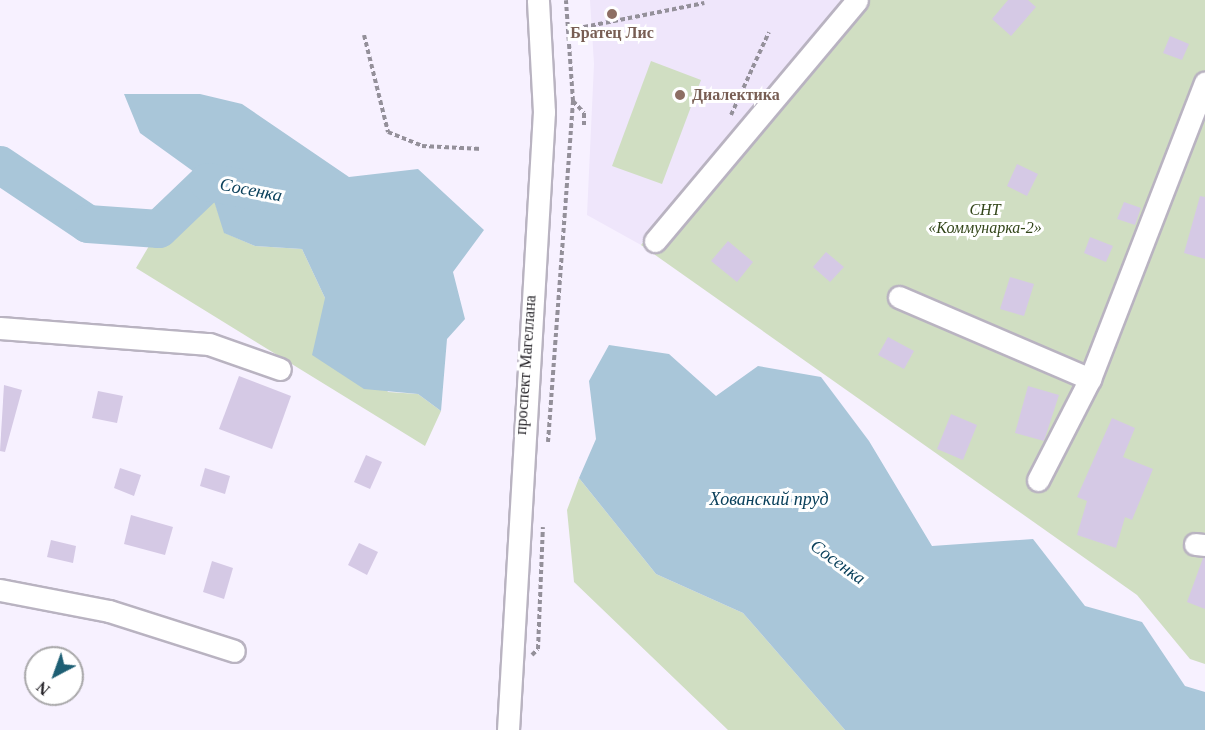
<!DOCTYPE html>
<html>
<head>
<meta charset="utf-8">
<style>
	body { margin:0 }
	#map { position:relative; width:1205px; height:730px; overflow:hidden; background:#f7f1ff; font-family:Georgia,serif }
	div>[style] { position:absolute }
	.built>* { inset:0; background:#efe6fb }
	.green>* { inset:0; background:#d0dec2 }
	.water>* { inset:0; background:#a9c6d9 }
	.river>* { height:38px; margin:-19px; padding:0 19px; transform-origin:19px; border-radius:19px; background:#a9c6d9 }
	.building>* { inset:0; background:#d5c9e5 }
	.path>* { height:4px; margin-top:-2px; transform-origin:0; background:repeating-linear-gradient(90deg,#94909a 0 4.5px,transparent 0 7.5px) }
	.roads { filter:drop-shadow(2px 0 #b9b3c1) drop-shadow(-2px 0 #b9b3c1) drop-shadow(0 2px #b9b3c1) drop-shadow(0 -2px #b9b3c1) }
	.minor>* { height:21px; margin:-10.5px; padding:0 10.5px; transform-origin:10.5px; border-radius:10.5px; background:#fff }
	.dots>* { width:16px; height:16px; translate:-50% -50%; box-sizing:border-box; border:3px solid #fff; border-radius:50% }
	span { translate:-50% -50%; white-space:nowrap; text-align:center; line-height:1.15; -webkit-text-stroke:6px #fff; paint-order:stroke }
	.education-label { font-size:16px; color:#785e54; font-weight:700 }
	.left { translate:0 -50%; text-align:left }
	.park-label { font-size:16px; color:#324519; font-style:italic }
	.street-label { font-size:16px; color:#28262b }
	.water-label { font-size:18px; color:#0a405b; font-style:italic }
	.north { position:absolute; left:24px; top:646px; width:60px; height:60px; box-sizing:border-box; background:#fff; border:2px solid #a9a8aa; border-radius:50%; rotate:221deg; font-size:16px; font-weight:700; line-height:24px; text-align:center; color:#28262b }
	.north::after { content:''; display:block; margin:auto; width:21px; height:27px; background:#1e5f74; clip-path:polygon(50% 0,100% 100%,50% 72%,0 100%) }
</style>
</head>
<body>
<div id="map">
	<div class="built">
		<i style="clip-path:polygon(590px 0,848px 0,641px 245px,587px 215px,594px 64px)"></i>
	</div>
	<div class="green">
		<i style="clip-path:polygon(848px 0,1205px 0,1205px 664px,1190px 659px,1137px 595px,641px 245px)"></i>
		<i style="clip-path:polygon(651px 61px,701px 80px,662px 184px,612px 166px)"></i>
		<i style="clip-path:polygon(208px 182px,225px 233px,255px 246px,302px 249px,325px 298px,388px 392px,418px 394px,441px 411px,425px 446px,136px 268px,159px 229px)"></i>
		<i style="clip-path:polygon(579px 478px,656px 574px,743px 613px,845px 730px,728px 730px,574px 582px,567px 510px)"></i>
	</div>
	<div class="water">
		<i style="clip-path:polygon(124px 94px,200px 94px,242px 104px,349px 177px,418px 169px,484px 230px,453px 272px,465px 319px,447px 339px,441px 411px,418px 394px,364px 389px,312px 355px,325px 298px,302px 249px,255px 246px,224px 233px,208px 182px,140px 133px)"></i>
		<i style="clip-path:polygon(609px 345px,669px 354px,716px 396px,758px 366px,821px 377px,869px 441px,932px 546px,1033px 539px,1085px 606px,1142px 622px,1185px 686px,1205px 692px,1205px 730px,845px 730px,743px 613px,656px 574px,579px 478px,596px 439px,589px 381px)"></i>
	</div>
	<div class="river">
		<i style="left:0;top:165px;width:106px;rotate:33.8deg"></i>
		<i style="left:88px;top:224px;width:71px;rotate:4deg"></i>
		<i style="left:159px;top:229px;width:68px;rotate:-43.8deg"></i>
		<i style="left:208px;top:182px;width:50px;rotate:10.4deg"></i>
	</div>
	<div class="building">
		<i style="clip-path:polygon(1008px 0,1028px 0,1036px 7px,1011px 36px,992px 19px)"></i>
		<i style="clip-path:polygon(1170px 36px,1189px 44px,1182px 60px,1163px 53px)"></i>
		<i style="clip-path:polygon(1017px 164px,1038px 174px,1027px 196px,1007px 186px)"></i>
		<i style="clip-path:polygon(1200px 196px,1205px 197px,1205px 259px,1184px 253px)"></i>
		<i style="clip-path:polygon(1124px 202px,1141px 208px,1135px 225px,1117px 219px)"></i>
		<i style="clip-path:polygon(1090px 237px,1113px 246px,1106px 262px,1084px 253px)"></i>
		<i style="clip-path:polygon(728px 241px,753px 262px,737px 282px,711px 261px)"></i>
		<i style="clip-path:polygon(826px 252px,844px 267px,830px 282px,813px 267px)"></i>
		<i style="clip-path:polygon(1010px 277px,1034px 284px,1024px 316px,1000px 309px)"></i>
		<i style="clip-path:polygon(888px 337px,914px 351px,904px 369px,878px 355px)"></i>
		<i style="clip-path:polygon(239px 376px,291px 396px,272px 449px,219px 429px)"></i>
		<i style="clip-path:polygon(4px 385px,22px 390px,5px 452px,0 451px)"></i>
		<i style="clip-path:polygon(1028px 386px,1059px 395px,1044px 441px,1015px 433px)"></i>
		<i style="clip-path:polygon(98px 391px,123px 396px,117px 423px,92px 418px)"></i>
		<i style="clip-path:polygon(951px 414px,977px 425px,963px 460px,937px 449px)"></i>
		<i style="clip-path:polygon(1112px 418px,1135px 428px,1123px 457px,1153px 469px,1132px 520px,1125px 517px,1116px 548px,1077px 535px,1087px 501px,1077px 497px)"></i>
		<i style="clip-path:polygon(366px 455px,382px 462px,370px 489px,354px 482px)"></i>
		<i style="clip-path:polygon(120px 468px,141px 475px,134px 496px,114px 488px)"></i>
		<i style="clip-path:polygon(205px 468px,230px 476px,225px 494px,200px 486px)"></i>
		<i style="clip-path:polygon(131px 515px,173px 527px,165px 555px,124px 544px)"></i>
		<i style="clip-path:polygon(51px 540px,76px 546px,73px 563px,47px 557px)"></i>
		<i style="clip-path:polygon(359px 543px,378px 552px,367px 575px,348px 565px)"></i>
		<i style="clip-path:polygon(1203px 558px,1205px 558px,1205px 609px,1187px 602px)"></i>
		<i style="clip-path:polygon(212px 561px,233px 568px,224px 599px,203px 592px)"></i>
	</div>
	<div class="path">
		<i style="left:569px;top:30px;width:138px;rotate:-11.3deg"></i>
		<i style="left:364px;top:35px;width:100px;rotate:76.1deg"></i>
		<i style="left:388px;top:132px;width:37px;rotate:22deg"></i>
		<i style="left:422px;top:146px;width:60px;rotate:2.9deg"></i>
		<i style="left:573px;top:101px;width:16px;rotate:47deg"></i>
		<i style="left:584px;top:113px;width:13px;rotate:90deg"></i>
		<i style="left:731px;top:115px;width:91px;rotate:-65.4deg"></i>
		<i style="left:548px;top:442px;width:342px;rotate:-85.8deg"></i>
		<i style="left:573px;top:101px;width:101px;rotate:-94deg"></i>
		<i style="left:532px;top:655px;width:8px;rotate:-45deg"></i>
		<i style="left:538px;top:649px;width:122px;rotate:-87.7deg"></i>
	</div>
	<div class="roads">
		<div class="minor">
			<i style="left:655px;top:241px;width:314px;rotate:-50deg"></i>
			<i style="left:899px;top:297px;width:208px;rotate:23.2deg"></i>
			<i style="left:0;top:328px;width:210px;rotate:4.4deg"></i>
			<i style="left:209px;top:344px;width:75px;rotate:19.4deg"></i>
			<i style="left:1038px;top:480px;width:114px;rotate:-62.8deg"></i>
			<i style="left:1090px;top:379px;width:318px;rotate:-68.8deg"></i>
			<i style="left:1195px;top:544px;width:10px;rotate:6deg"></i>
			<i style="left:0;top:590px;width:111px;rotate:10.9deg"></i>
			<i style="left:109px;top:611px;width:131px;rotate:17.7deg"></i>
			<i style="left:508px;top:730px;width:619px;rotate:-86.67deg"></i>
			<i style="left:544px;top:112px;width:112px;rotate:-93.1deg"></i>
		</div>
	</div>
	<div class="dots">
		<i style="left:612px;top:14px;background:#8d6e63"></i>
		<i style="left:680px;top:95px;background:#8d6e63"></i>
	</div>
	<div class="education-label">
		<span style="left:612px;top:33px">Братец Лис</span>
		<span class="left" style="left:692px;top:95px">Диалектика</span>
	</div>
	<div class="park-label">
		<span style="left:985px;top:219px">СНТ<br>«Коммунарка-2»</span>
	</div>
	<div class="street-label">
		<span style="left:526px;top:365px;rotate:-86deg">проспект Магеллана</span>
	</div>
	<div class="water-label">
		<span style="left:251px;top:190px;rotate:11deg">Сосенка</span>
		<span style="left:769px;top:499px">Хованский пруд</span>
		<span style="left:838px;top:562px;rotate:36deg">Сосенка</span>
	</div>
	<div class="north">N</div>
</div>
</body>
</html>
